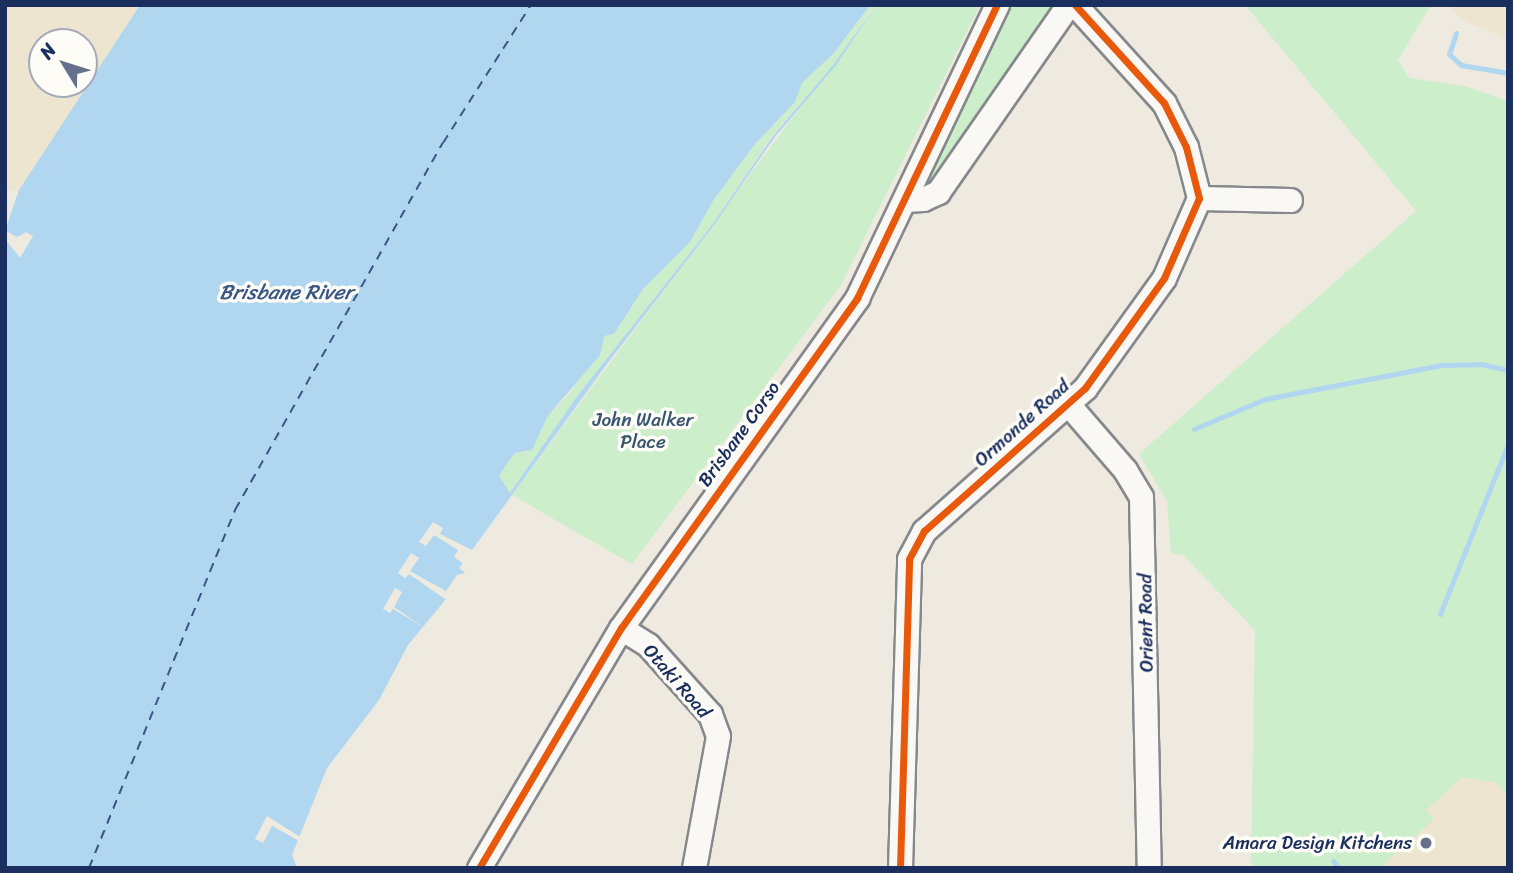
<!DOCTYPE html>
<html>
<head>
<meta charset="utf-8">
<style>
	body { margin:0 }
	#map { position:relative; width:1513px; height:873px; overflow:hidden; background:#eeeae0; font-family:Sriracha,sans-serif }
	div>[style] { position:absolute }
	.built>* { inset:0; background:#eee5d1 }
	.green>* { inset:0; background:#cceecb }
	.water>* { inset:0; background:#b1d6ef }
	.pier>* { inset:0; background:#eeeae0 }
	.stream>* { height:5px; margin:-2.5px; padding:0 2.5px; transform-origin:2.5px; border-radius:2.5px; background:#b1d6ef }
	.ferry>* { height:2px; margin-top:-1px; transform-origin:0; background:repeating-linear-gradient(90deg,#3a5684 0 9px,transparent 0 16px) }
	.roads { filter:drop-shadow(2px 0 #86888c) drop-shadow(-2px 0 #86888c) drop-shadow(0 2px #86888c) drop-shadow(0 -2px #86888c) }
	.minor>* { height:23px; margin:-11.5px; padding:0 11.5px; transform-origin:11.5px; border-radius:11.5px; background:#f9f8f5 }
	.cycleway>* { height:7px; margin:-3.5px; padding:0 3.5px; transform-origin:3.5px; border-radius:3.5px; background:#e8590c }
	.dots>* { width:19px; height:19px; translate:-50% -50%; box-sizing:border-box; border:4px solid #fdfcf7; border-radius:50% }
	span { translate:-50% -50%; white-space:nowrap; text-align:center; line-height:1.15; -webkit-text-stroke:7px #fdfcf7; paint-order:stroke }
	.park-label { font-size:19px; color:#395670 }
	.street-label { font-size:19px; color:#1b2f5e }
	.poi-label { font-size:19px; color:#1b2f5e }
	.right { translate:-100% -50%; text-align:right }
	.water-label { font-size:21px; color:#3a5684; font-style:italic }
	.frame { position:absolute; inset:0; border:7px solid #1b2f5e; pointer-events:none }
	.north { position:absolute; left:28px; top:28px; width:70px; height:70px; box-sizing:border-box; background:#fdfcf7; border:2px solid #a3aaba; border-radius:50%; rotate:308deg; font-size:19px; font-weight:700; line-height:28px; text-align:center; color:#1b2f5e }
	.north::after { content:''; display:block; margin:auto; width:24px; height:32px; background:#65708c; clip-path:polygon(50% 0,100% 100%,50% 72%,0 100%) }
</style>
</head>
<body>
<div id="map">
	<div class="built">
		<i style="clip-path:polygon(evenodd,5px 5px,140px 5px,19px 190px,5px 191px,5px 5px,42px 42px,84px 42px,84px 84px,42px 84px,42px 42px)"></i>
		<i style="clip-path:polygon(1446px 5px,1508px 5px,1508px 39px,1466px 22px)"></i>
		<i style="clip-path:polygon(1461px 778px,1495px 782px,1508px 795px,1508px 868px,1380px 868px,1433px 819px,1426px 810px)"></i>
	</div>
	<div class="green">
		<i style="clip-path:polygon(870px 5px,874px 5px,834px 64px,771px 137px,712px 225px,578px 395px,511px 493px,501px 486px,499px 476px,506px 465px,515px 453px,526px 452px,547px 417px,570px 393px,604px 336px,614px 334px,643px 289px,690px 241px,713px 201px,755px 144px,795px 102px,802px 83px,834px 53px)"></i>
		<i style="clip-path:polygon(876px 5px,980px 5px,841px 285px,632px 564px,512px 495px)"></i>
		<i style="clip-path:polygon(1008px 5px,1053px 5px,937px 183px,925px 188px,922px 185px)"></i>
		<i style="clip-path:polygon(1245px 5px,1431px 5px,1398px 60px,1409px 78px,1464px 86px,1508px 101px,1508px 795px,1495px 782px,1461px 778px,1426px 810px,1434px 819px,1380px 868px,1251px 868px,1255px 630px,1183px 555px,1171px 554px,1167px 501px,1139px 454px,1416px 211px)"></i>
	</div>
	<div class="water">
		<i style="clip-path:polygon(140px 5px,870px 5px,834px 53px,802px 83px,795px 102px,755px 144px,713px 201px,690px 242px,643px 289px,614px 334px,604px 336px,600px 355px,547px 417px,532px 450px,515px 453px,506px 465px,499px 476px,510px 493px,578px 395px,712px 225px,772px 137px,834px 64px,876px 5px,837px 64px,774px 138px,714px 225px,607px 364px,459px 568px,465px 573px,457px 575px,442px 597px,446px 599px,408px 645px,379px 700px,327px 768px,292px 855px,297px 868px,5px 868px,5px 231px,19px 190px)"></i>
	</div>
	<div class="pier">
		<i style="clip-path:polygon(6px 231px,17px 237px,26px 232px,33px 236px,20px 258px,5px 239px)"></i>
		<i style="clip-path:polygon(433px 522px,443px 528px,440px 534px,472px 550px,464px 564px,454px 557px,458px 550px,434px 535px,426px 546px,419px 542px)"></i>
		<i style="clip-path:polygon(411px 553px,419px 558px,410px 571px,446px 591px,442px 597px,409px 574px,405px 578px,398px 573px)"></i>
		<i style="clip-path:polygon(395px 588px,402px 592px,394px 607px,423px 627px,393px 609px,390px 613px,383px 609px)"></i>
		<i style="clip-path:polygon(267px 816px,302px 838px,301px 842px,272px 826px,263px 843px,255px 839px)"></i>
	</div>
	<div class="stream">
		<i style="left:1456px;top:33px;width:22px;rotate:108deg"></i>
		<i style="left:1449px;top:54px;width:16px;rotate:43deg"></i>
		<i style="left:1461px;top:65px;width:48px;rotate:9.7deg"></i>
		<i style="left:1194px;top:429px;width:77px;rotate:-22.9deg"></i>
		<i style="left:1265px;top:399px;width:180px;rotate:-10.9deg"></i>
		<i style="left:1442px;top:365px;width:39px;rotate:-1deg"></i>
		<i style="left:1481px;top:364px;width:28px;rotate:13deg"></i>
		<i style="left:1440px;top:614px;width:183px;rotate:-68.2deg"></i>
		<i style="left:1333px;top:861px;width:9px;rotate:49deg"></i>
	</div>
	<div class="ferry">
		<i style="left:89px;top:868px;width:387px;rotate:-67.8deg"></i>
		<i style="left:235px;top:510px;width:422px;rotate:-60.5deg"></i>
		<i style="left:443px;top:143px;width:164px;rotate:-57.5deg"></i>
	</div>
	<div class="roads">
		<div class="minor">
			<i style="left:1199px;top:198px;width:91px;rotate:1.3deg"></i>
			<i style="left:905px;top:200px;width:18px;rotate:-3deg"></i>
			<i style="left:923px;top:199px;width:17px;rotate:-25deg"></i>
			<i style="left:938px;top:192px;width:228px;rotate:-55.2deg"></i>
			<i style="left:1068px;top:404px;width:87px;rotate:49.2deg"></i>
			<i style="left:1125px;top:470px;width:31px;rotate:59deg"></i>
			<i style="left:1141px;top:497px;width:371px;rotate:88.8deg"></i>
			<i style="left:621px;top:628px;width:32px;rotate:32deg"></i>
			<i style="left:648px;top:645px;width:93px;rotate:48.1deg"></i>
			<i style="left:710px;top:714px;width:23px;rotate:70deg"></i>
			<i style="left:718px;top:736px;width:134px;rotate:100.3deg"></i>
			<i style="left:479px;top:868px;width:279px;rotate:-59.4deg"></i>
			<i style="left:621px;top:628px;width:406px;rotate:-54.4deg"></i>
			<i style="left:857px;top:298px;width:325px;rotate:-64.5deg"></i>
			<i style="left:900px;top:868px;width:309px;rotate:-88.3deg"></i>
			<i style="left:909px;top:559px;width:32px;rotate:-62deg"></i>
			<i style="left:924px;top:531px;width:215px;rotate:-41.6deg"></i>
			<i style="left:1085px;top:388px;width:135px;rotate:-54.3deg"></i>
			<i style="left:1164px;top:278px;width:87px;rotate:-66.4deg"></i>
			<i style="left:1199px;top:198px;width:53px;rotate:-104.3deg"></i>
			<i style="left:1186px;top:147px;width:49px;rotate:-116.6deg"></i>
			<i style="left:1164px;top:103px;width:132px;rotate:-132.2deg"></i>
		</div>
	</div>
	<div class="cycleway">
		<i style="left:479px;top:868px;width:279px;rotate:-59.4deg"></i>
		<i style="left:621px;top:628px;width:406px;rotate:-54.4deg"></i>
		<i style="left:857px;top:298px;width:325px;rotate:-64.5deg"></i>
		<i style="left:900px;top:868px;width:309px;rotate:-88.3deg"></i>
		<i style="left:909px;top:559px;width:32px;rotate:-62deg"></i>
		<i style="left:924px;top:531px;width:215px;rotate:-41.6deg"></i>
		<i style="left:1085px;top:388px;width:135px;rotate:-54.3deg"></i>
		<i style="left:1164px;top:278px;width:87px;rotate:-66.4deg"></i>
		<i style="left:1199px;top:198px;width:53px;rotate:-104.3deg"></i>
		<i style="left:1186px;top:147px;width:49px;rotate:-116.6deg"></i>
		<i style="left:1164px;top:103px;width:132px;rotate:-132.2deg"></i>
	</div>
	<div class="dots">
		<i style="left:1426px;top:843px;background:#65708c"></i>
	</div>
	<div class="park-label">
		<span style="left:643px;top:431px">John Walker<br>Place</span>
	</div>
	<div class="street-label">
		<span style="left:1022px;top:423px;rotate:-42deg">Ormonde Road</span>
		<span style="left:739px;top:434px;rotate:-54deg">Brisbane Corso</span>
		<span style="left:1146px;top:623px;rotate:-91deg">Orient Road</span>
		<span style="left:677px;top:681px;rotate:49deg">Otaki Road</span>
	</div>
	<div class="poi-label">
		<span class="right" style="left:1412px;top:843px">Amara Design Kitchens</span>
	</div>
	<div class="water-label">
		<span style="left:286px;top:292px">Brisbane River</span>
	</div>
	<div class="frame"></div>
	<div class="north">N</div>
</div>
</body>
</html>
